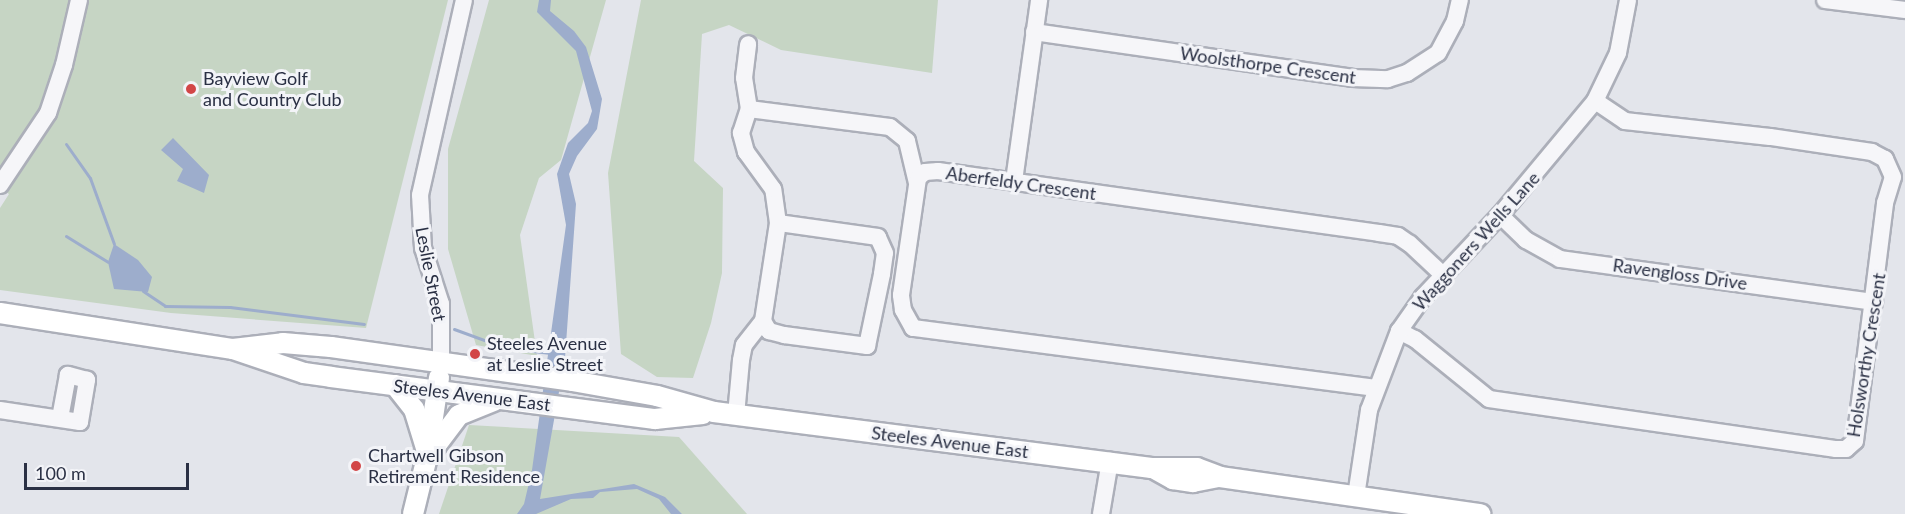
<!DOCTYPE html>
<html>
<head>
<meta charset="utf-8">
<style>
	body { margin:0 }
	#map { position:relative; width:1905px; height:514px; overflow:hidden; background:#e3e5eb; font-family:Lato,sans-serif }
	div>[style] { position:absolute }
	.green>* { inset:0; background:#c6d5c4 }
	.water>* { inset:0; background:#9dadcc }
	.stream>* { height:3px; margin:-1.5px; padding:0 1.5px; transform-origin:1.5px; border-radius:1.5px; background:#9dadcc }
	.roads { filter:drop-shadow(2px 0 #acafb9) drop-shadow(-2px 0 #acafb9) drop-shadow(0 2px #acafb9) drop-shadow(0 -2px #acafb9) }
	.minor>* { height:16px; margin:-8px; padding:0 8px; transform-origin:8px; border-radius:8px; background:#f6f6f9 }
	.major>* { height:20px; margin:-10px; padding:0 10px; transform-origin:10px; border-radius:10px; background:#fff }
	.dots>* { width:16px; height:16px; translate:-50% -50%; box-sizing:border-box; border:3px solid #f3f4f8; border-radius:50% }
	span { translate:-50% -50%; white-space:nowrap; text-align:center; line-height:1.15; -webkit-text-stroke:6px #f3f4f8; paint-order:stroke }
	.street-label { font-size:18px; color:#2a3044 }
	.poi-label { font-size:18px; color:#2a3044 }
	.left { translate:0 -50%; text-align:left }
	.scale { position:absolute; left:24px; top:463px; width:165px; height:27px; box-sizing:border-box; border:3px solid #2a3044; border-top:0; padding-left:8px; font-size:18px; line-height:21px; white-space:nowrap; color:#2a3044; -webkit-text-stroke:4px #f3f4f8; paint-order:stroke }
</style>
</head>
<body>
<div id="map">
	<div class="green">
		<i style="clip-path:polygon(0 0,448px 0,366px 328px,171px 313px,0 290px,0 208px,9px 194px,0 188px)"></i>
		<i style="clip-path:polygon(489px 0,606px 0,561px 160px,539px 178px,520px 235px,537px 356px,476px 345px,448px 249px,448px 149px)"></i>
		<i style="clip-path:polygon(641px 0,938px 0,932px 73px,781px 50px,729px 25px,702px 34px,694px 161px,723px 188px,722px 273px,711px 323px,693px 378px,657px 377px,621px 354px,608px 173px)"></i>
		<i style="clip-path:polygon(469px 425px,679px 437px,747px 514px,439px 514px)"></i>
	</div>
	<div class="water">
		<i style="clip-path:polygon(539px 0,551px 0,550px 11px,574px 31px,586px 47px,602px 99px,597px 129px,577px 156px,569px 174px,576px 204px,565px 358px,540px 499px,634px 484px,665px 497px,682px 514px,671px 514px,659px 499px,637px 489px,600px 492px,593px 498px,571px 499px,536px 514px,517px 514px,524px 504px,532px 470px,566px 225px,557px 174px,568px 143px,588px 123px,592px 111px,576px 51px,537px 12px)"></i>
		<i style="clip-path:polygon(173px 138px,209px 175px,204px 193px,177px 181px,183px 169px,161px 150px)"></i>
		<i style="clip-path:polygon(114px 244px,138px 260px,152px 277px,148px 292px,114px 289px,108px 262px)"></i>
	</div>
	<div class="stream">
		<i style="left:66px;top:144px;width:42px;rotate:54.8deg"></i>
		<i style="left:90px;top:178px;width:70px;rotate:70deg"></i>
		<i style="left:66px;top:236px;width:49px;rotate:31.8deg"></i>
		<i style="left:143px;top:291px;width:27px;rotate:34deg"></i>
		<i style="left:165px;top:306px;width:65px;rotate:0.9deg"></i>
		<i style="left:230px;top:307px;width:135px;rotate:7.2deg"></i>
		<i style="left:454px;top:329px;width:55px;rotate:20.1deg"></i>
		<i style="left:506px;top:348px;width:45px;rotate:6.3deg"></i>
	</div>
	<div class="roads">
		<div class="minor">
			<i style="left:1825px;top:0;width:81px;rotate:7.1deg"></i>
			<i style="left:1034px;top:32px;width:321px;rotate:8.2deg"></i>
			<i style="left:1352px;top:78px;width:36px;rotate:2deg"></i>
			<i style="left:1388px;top:79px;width:20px;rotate:-18deg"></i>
			<i style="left:1407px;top:73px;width:37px;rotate:-33deg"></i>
			<i style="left:1438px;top:53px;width:36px;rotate:-62deg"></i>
			<i style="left:1455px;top:21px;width:22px;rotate:-77deg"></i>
			<i style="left:749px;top:109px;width:142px;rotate:7.3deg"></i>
			<i style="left:890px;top:127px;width:22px;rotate:39deg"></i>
			<i style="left:907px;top:141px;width:43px;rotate:76.6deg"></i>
			<i style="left:1014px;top:181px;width:183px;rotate:-82.1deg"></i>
			<i style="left:0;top:185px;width:87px;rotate:-56.3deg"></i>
			<i style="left:48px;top:113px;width:51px;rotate:-71.6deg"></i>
			<i style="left:64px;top:65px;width:67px;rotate:-77deg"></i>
			<i style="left:1500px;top:215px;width:36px;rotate:44deg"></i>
			<i style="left:1526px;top:240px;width:39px;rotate:29deg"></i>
			<i style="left:1560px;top:259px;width:317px;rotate:7.8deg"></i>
			<i style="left:763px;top:321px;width:12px;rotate:59deg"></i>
			<i style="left:769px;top:331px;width:16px;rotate:15deg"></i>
			<i style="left:784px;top:335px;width:84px;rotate:7.5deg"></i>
			<i style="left:867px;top:346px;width:74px;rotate:-78.2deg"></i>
			<i style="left:882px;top:274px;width:21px;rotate:-82deg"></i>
			<i style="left:885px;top:253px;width:17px;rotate:-114deg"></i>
			<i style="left:878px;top:237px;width:101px;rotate:-172deg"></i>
			<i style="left:1399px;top:331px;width:18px;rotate:27deg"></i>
			<i style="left:1415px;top:339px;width:95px;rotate:39deg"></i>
			<i style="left:1489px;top:399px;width:351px;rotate:8.2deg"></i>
			<i style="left:1836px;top:449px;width:10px"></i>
			<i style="left:1846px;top:449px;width:12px;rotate:-42deg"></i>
			<i style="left:1855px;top:441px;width:240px;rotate:-82.8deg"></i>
			<i style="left:1885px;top:203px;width:27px;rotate:-73deg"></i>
			<i style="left:1893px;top:177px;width:20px;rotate:-114deg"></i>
			<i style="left:1885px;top:159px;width:15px;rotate:-152deg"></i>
			<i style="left:1872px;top:152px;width:103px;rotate:-171.6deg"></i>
			<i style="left:1770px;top:137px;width:146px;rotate:-173.7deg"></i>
			<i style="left:1625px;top:121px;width:36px;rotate:-146deg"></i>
			<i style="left:441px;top:363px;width:59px;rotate:-90deg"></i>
			<i style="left:441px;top:304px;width:59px;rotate:-107.8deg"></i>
			<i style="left:423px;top:248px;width:53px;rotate:-93.2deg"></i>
			<i style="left:420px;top:195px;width:200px;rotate:-77.3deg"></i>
			<i style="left:1376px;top:388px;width:467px;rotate:-172.6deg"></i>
			<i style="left:913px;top:328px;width:21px;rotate:-119deg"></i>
			<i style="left:903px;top:310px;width:15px;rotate:-98deg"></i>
			<i style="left:901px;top:295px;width:118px;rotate:-81.7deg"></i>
			<i style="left:918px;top:178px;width:9px;rotate:-41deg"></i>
			<i style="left:925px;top:172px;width:13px;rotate:-4deg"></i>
			<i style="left:938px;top:171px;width:445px;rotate:8deg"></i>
			<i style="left:1379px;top:233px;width:19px;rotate:9deg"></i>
			<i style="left:1398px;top:236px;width:14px;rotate:34deg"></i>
			<i style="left:1410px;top:244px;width:45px;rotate:43.2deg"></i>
			<i style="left:0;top:410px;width:81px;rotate:8.5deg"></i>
			<i style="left:80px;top:422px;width:43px;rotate:-80.5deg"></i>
			<i style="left:87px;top:380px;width:20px;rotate:-165deg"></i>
			<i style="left:68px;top:375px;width:44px;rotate:100.5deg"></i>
			<i style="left:736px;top:415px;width:55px;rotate:-84.8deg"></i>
			<i style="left:741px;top:360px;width:15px;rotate:-79deg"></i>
			<i style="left:744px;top:345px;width:31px;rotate:-52deg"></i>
			<i style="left:763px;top:321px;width:99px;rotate:-81.3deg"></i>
			<i style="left:778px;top:223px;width:34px;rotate:-98deg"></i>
			<i style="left:773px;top:189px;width:46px;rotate:-126.1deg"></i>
			<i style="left:746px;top:152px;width:20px;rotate:-105deg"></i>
			<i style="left:741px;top:133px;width:25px;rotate:-72deg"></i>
			<i style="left:749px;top:109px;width:31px;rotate:-99deg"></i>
			<i style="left:744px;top:78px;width:34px;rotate:-83deg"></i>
			<i style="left:1356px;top:496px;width:87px;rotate:-81.4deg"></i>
			<i style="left:1369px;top:410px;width:85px;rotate:-69.2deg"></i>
			<i style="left:1399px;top:331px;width:42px;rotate:-54.8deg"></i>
			<i style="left:1423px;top:297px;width:112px;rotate:-46.8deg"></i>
			<i style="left:1500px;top:215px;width:148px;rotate:-50.2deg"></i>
			<i style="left:1595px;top:101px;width:53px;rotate:-64.4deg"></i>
			<i style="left:1618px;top:53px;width:54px;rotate:-79.3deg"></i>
			<i style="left:1101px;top:514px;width:54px;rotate:-80.4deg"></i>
		</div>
		<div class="major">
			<i style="left:0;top:313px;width:236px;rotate:8.8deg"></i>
			<i style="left:233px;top:349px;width:75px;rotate:18.7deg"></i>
			<i style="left:304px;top:373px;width:27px;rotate:8deg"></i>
			<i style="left:331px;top:377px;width:327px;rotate:7.4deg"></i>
			<i style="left:655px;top:419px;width:48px;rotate:-5.9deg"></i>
			<i style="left:233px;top:349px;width:50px;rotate:-6.8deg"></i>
			<i style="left:283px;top:343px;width:48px;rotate:4.8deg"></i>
			<i style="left:331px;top:347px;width:243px;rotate:8deg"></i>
			<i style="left:572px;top:381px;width:86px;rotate:10deg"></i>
			<i style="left:657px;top:396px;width:59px;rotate:15.7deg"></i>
			<i style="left:714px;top:412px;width:441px;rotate:7.3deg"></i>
			<i style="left:1151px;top:468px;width:46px"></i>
			<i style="left:1197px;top:468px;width:25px;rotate:21deg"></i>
			<i style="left:1220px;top:477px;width:263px;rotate:8.1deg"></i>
			<i style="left:395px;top:385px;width:31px;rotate:52deg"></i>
			<i style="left:414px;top:409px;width:41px;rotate:72.9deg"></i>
			<i style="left:431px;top:452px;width:46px;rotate:-52.9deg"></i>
			<i style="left:459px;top:415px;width:38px;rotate:-22deg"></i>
			<i style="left:1153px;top:468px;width:23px;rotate:29deg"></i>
			<i style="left:1173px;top:479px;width:20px;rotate:9deg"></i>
			<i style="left:1193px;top:482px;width:26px;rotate:-11deg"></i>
			<i style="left:413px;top:514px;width:59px;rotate:-76.2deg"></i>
			<i style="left:427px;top:457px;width:80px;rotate:-81.4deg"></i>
		</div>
	</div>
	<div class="dots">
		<i style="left:191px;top:89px;background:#d24647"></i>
		<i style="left:475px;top:354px;background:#d24647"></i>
		<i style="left:356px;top:466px;background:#d24647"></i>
	</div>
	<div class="street-label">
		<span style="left:1268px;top:65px;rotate:8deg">Woolsthorpe Crescent</span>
		<span style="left:1021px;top:183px;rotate:8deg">Aberfeldy Crescent</span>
		<span style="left:1476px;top:241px;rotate:-48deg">Waggoners Wells Lane</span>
		<span style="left:431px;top:274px;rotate:79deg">Leslie Street</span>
		<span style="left:1680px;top:274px;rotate:8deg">Ravengloss Drive</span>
		<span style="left:1866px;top:355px;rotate:-81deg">Holsworthy Crescent</span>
		<span style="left:472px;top:395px;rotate:7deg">Steeles Avenue East</span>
		<span style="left:950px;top:442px;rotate:7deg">Steeles Avenue East</span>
	</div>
	<div class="poi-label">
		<span class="left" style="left:203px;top:89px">Bayview Golf<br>and Country Club</span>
		<span class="left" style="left:487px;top:354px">Steeles Avenue<br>at Leslie Street</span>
		<span class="left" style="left:368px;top:466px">Chartwell Gibson<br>Retirement Residence</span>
	</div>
	<div class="scale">100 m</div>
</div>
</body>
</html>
